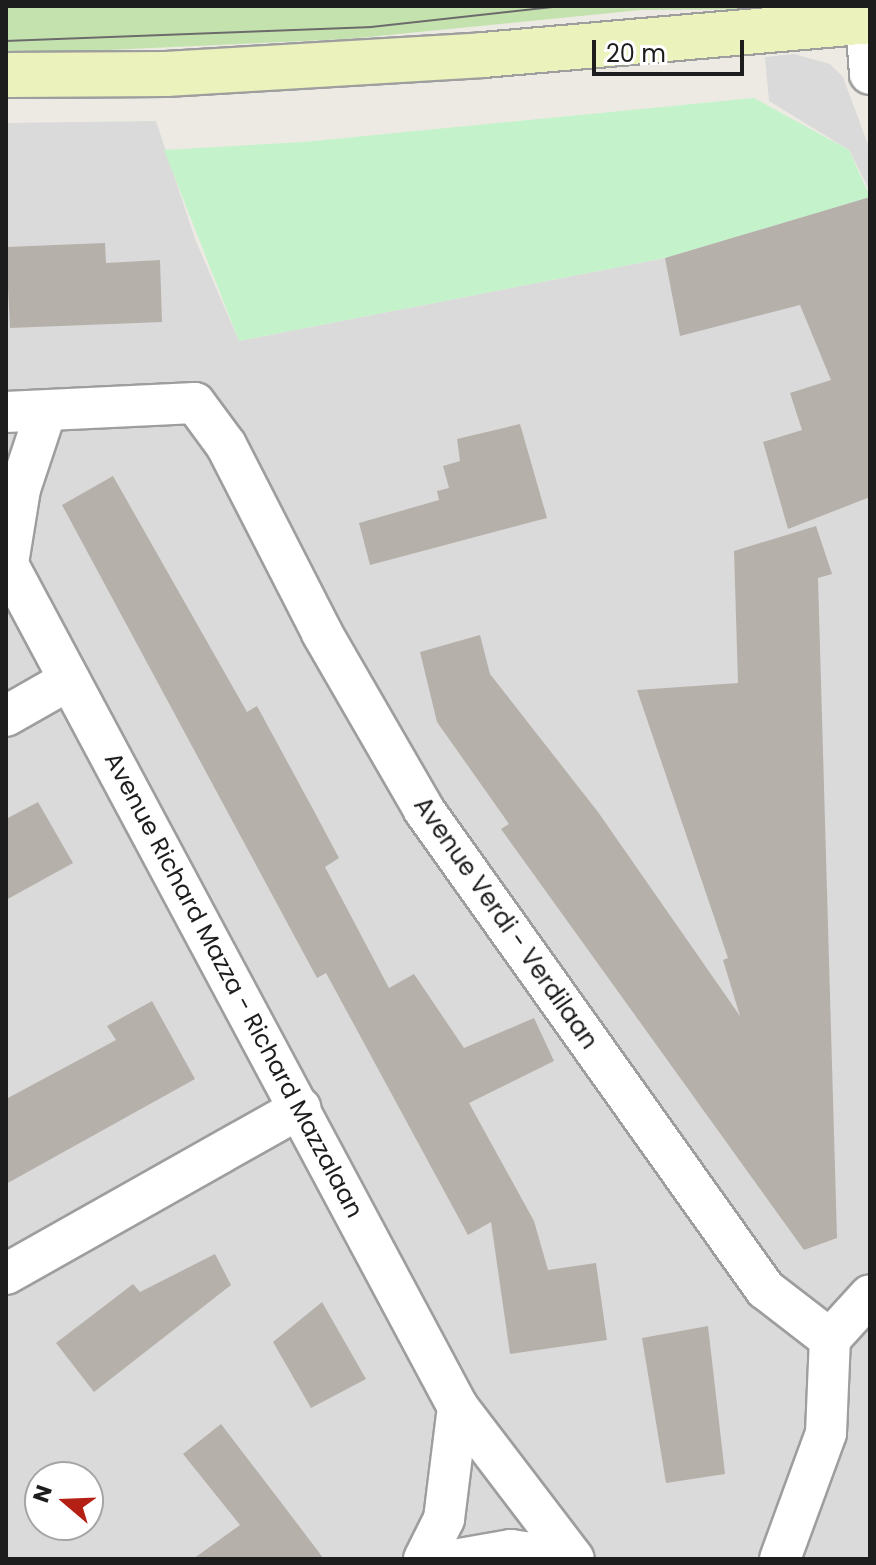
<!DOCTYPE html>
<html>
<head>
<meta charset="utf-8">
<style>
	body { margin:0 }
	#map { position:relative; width:876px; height:1565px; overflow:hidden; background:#edeae3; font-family:Poppins,sans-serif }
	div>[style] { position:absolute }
	.residential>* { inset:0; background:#dbdada }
	.grass>* { inset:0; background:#c4e2ae }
	.park>* { inset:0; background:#c4f3cb }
	.building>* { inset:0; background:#b6b0aa }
	.roads { filter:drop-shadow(2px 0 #9e9e9e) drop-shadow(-2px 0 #9e9e9e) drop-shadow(0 2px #9e9e9e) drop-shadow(0 -2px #9e9e9e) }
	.street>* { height:40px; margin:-20px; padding:0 20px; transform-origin:20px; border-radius:20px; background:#fff }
	.secondary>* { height:44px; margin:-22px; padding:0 22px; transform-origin:22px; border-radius:22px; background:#ecf2bc }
	.tram>* { height:2px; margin:-1px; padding:0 1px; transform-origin:1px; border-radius:1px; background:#6b6b6b }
	span { translate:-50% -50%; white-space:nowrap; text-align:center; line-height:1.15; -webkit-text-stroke:6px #fff; paint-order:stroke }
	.street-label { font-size:24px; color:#1d1d1d }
	.frame { position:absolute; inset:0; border:8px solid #1d1d1d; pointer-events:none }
	.north { position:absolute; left:24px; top:1461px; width:80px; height:80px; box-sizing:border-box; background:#fff; border:2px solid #a5a5a5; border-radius:50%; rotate:289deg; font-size:22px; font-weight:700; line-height:32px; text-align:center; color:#1d1d1d }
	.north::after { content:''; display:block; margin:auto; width:28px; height:36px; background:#b52014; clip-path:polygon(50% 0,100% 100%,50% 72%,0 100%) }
	.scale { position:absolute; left:592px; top:40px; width:152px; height:36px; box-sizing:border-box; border:4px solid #1d1d1d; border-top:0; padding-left:10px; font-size:24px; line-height:28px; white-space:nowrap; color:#1d1d1d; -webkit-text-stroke:6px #fff; paint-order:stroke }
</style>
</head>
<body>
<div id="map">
	<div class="residential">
		<i style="clip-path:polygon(794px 54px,830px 64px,843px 77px,870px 150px,870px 191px,849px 150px,769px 101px,765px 57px)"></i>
		<i style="clip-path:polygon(evenodd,156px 121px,195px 239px,239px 341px,665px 258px,870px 197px,870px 1559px,6px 1559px,6px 123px,156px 121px,40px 1477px,88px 1477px,88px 1525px,40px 1525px,40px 1477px)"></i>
	</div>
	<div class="grass">
		<i style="clip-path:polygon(6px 6px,762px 6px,762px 9px,641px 10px,348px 39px,64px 52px,6px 51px)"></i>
	</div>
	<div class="park">
		<i style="clip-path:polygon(754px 98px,849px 150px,870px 197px,665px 258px,239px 341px,164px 150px,304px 142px)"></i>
	</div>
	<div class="building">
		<i style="clip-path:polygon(870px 197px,870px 497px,788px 529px,763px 442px,802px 430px,790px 393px,831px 380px,800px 305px,680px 336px,665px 258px)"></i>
		<i style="clip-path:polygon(105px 243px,106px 263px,160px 260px,162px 322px,10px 328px,6px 247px)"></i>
		<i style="clip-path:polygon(520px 424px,547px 518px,370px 565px,359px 523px,439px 500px,437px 491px,449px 488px,443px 466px,460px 461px,457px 439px)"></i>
		<i style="clip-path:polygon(113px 476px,247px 712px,257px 706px,314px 811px,339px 858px,325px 867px,389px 988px,414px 974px,464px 1048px,534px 1018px,554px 1061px,469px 1103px,534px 1221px,548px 1270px,596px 1263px,607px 1340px,510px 1354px,491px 1222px,468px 1235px,326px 973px,317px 978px,62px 505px)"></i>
		<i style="clip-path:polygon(816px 526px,832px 574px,818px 578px,837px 1238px,804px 1250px,501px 829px,509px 824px,437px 722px,420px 652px,480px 635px,490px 674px,598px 812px,740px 1016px,723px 960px,728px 958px,637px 690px,738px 683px,734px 551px)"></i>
		<i style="clip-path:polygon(38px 802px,73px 863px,6px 900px,6px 819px)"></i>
		<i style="clip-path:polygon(152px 1001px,195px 1079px,6px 1184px,6px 1099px,116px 1040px,107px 1026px)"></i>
		<i style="clip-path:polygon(215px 1254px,231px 1285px,94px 1392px,56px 1343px,133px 1284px,140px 1292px)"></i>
		<i style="clip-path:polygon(322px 1302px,366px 1379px,311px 1408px,273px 1342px)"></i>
		<i style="clip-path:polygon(708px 1326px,725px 1474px,666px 1483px,642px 1338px)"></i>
		<i style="clip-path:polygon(221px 1424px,280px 1501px,324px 1559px,193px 1559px,240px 1525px,183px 1454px)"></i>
	</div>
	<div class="roads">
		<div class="street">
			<i style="left:865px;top:6px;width:68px;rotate:85.8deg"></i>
			<i style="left:6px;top:412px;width:189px;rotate:-2.7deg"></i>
			<i style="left:195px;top:403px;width:52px;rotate:53.6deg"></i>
			<i style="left:226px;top:445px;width:211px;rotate:62.9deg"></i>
			<i style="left:322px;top:633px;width:204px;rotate:60deg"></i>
			<i style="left:424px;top:810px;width:588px;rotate:54.55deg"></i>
			<i style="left:765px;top:1289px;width:82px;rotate:37.6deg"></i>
			<i style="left:6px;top:561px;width:959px;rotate:61.89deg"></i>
			<i style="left:8px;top:563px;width:75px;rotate:-80.8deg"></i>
			<i style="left:20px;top:489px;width:79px;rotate:-71.6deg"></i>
			<i style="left:6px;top:716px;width:73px;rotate:-29.7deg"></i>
			<i style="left:6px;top:1274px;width:338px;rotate:-29.4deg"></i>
			<i style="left:830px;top:1339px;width:59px;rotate:-47.7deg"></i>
			<i style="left:424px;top:1559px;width:45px;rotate:-63.4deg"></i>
			<i style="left:444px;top:1519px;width:113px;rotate:-82.9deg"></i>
			<i style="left:458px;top:1407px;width:191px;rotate:52.7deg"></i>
			<i style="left:460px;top:1559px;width:52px;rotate:-10deg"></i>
			<i style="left:511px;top:1550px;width:62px;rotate:8.4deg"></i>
			<i style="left:780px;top:1559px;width:134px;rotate:-69.9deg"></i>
			<i style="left:826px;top:1433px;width:94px;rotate:-87.6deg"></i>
		</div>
		<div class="secondary">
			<i style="left:6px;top:75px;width:160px;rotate:-0.4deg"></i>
			<i style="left:166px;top:74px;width:318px;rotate:-3.4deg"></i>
			<i style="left:483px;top:55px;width:388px;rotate:-5deg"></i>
		</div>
	</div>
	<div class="tram">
		<i style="left:6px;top:7px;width:222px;rotate:-0.3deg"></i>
		<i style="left:6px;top:41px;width:366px;rotate:-2.2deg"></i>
		<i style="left:372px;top:27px;width:192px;rotate:-6.3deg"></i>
	</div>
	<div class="street-label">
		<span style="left:506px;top:923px;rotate:55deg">Avenue Verdi - Verdilaan</span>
		<span style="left:234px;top:985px;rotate:62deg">Avenue Richard Mazza - Richard Mazzalaan</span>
	</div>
	<div class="frame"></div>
	<div class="north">N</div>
	<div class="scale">20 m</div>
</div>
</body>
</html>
